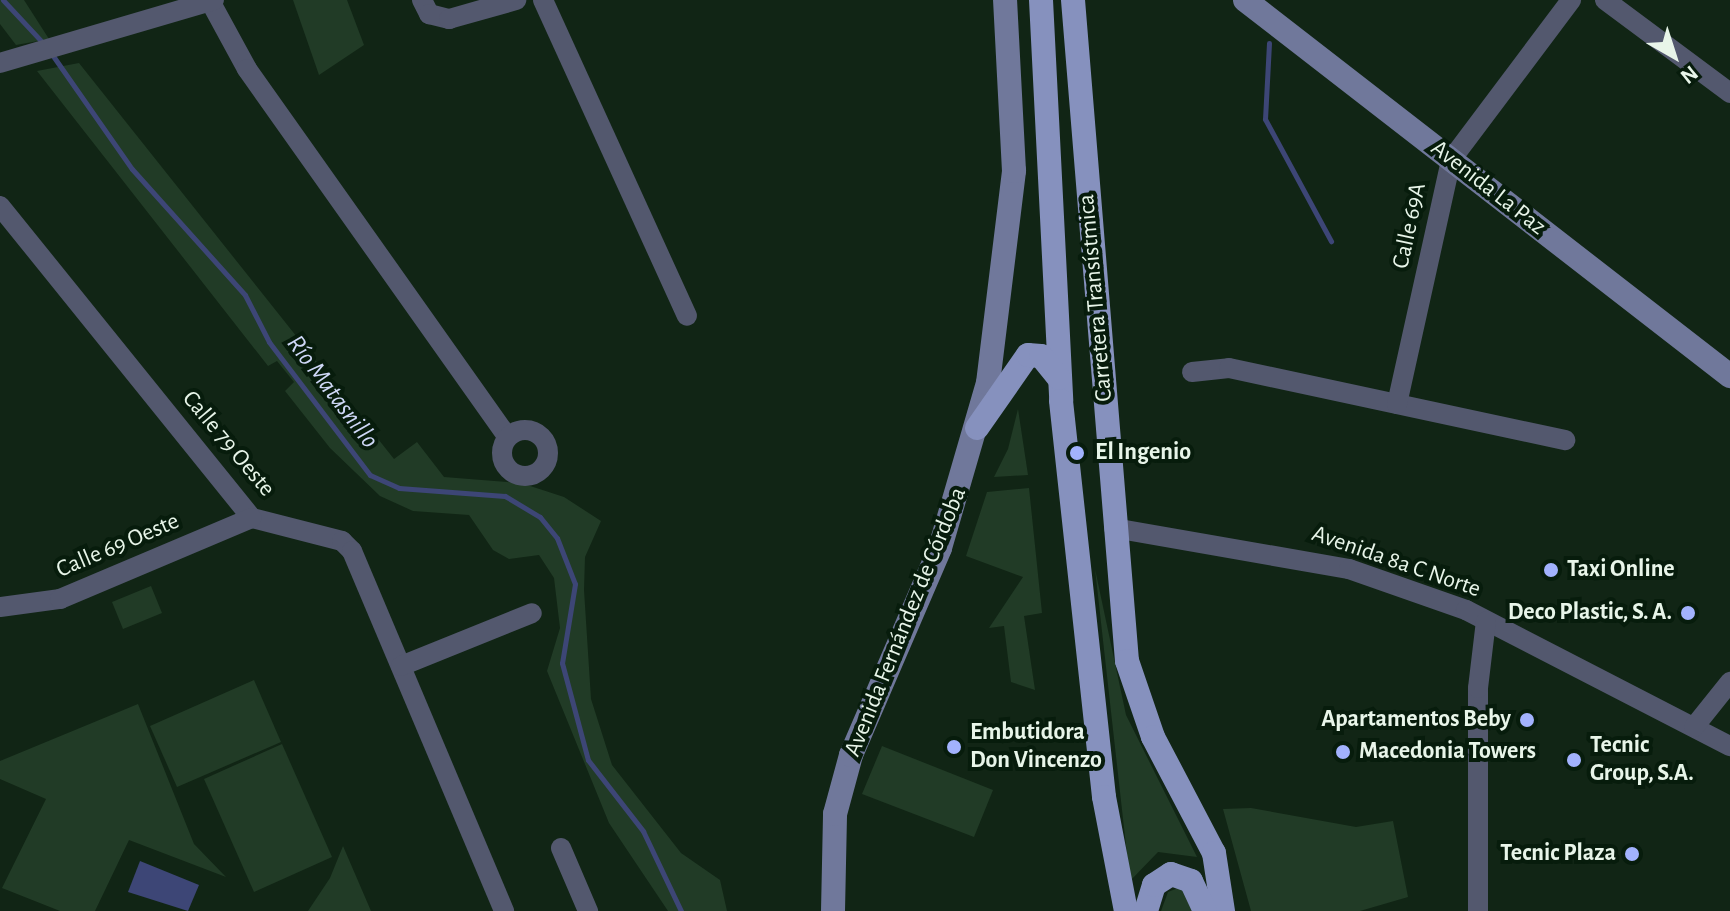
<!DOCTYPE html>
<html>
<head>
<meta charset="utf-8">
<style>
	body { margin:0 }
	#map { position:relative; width:1730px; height:911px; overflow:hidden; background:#112515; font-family:"Alegreya Sans",sans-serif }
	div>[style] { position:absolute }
	.green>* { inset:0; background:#213b26 }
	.water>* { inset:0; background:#3d4676 }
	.stream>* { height:5px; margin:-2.5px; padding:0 2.5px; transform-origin:2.5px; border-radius:2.5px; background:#3d4676 }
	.street>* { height:20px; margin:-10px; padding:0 10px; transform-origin:10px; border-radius:10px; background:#53586e }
	.street>.ring { margin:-10px; padding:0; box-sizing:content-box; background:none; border:20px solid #53586e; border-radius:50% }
	.secondary>* { height:24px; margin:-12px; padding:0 12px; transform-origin:12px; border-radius:12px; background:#70789b }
	.primary>* { height:24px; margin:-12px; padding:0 12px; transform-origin:12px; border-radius:12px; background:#8691be }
	.dots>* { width:22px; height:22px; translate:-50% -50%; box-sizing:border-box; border:4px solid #071c0c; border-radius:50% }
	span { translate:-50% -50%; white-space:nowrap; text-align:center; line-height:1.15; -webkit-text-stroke:8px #071c0c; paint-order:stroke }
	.street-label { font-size:24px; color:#e8f5e9 }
	.poi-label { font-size:24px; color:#e8f5e9; font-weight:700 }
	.left { translate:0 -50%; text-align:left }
	.right { translate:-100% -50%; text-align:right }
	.water-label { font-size:26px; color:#cfd8f7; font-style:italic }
	.north { position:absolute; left:1634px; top:16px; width:80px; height:80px; -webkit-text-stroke:6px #071c0c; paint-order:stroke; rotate:141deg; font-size:22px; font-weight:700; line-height:32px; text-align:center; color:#e8f5e9 }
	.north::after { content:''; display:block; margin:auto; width:28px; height:36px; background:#e8f5e9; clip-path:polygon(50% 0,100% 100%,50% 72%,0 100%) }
</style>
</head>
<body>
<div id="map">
	<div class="green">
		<i style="clip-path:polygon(0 0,24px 0,49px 39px,16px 45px,0 24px)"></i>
		<i style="clip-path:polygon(293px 0,347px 0,364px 45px,319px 75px)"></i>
		<i style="clip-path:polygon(79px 63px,394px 459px,417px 442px,444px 477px,521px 483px,564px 497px,601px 521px,585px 557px,584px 590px,591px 699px,612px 765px,681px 853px,720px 880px,727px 911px,668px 911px,609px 823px,547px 671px,560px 628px,554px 578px,539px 555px,509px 559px,493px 550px,469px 515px,413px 511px,380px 496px,330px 448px,285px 391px,294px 382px,277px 361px,268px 366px,37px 71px)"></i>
		<i style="clip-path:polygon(1018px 409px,1028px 475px,994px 477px,1008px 449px)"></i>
		<i style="clip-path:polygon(1029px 488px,1042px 613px,1024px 616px,1035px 690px,1011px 682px,1004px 626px,989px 628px,1023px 577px,966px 556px,987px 492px)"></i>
		<i style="clip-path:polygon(1095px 569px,1126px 715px,1197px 857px,1158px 852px,1130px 881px)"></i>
		<i style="clip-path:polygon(151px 586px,162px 613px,123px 629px,112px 602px)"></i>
		<i style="clip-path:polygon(254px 680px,281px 742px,177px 787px,150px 726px)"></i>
		<i style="clip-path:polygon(138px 704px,194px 844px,226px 877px,129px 840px,95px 911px,60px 911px,2px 888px,46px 799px,0 779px,0 761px)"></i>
		<i style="clip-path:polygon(282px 744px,332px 857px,254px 892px,204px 779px)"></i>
		<i style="clip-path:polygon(882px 746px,993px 790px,974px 837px,862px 794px)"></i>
		<i style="clip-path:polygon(1251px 808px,1356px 827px,1393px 821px,1408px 897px,1360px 911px,1251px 911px,1223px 809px)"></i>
		<i style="clip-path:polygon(343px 846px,371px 911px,308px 911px,330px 878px)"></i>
		<i style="clip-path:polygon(1183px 886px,1198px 911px,1161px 911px,1168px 892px)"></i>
	</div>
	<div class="water">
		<i style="clip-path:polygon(140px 861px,199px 885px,188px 911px,128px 892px)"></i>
	</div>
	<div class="stream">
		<i style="left:3px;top:0;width:62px;rotate:47deg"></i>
		<i style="left:1269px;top:43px;width:76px;rotate:93deg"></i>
		<i style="left:1265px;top:119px;width:139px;rotate:61.6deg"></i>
		<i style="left:51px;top:53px;width:141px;rotate:55.1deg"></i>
		<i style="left:132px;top:169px;width:169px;rotate:48.1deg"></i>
		<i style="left:245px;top:295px;width:53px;rotate:62.9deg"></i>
		<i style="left:269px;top:342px;width:167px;rotate:52.8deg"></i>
		<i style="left:370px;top:475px;width:32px;rotate:24deg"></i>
		<i style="left:399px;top:488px;width:106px;rotate:4.3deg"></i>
		<i style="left:505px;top:496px;width:41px;rotate:31deg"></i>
		<i style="left:540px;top:517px;width:27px;rotate:51deg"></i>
		<i style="left:557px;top:538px;width:49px;rotate:68.6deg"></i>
		<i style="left:575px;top:584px;width:80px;rotate:99.3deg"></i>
		<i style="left:562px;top:663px;width:100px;rotate:75deg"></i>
		<i style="left:588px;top:760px;width:90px;rotate:52.2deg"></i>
		<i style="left:643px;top:831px;width:89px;rotate:64.6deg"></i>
	</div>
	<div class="street">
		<i style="left:422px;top:0;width:16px;rotate:63deg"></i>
		<i style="left:429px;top:14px;width:21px;rotate:14deg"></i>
		<i style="left:449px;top:19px;width:70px;rotate:-15.8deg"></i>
		<i style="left:543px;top:0;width:347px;rotate:65.5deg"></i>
		<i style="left:1605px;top:0;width:156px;rotate:36.6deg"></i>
		<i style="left:210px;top:1px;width:77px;rotate:61.4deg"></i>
		<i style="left:247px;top:69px;width:451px;rotate:54.7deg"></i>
		<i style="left:0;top:63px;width:223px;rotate:-16.4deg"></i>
		<i style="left:0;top:206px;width:401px;rotate:51.1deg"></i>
		<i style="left:252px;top:518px;width:93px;rotate:14.3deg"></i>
		<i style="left:342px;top:541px;width:14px;rotate:45deg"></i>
		<i style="left:352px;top:551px;width:391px;rotate:67.1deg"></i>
		<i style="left:1192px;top:372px;width:37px;rotate:-6deg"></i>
		<i style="left:1229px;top:368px;width:344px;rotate:12.1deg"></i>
		<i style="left:1397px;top:404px;width:250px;rotate:-77.5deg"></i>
		<i style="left:1451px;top:160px;width:200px;rotate:-53.1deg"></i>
		<i class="ring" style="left:502px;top:430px;width:26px;height:26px"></i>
		<i style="left:1114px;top:528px;width:239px;rotate:9.9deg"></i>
		<i style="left:1349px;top:569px;width:124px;rotate:19.3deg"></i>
		<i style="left:1466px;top:610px;width:297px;rotate:27.3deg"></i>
		<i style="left:0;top:607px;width:61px;rotate:-7.6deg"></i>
		<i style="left:60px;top:599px;width:208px;rotate:-22.9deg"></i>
		<i style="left:401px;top:666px;width:141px;rotate:-22deg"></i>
		<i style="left:1694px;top:727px;width:58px;rotate:-51.3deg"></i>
		<i style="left:561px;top:848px;width:69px;rotate:66.8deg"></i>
		<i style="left:1478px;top:911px;width:223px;rotate:-90deg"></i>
		<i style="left:1478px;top:688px;width:67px;rotate:-83.2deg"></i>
	</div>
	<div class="secondary">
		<i style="left:1245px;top:0;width:614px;rotate:37.78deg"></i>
		<i style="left:833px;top:911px;width:97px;rotate:-88.8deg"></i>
		<i style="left:835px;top:814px;width:61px;rotate:-74.8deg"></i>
		<i style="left:851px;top:755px;width:225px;rotate:-66.7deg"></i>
		<i style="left:940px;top:548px;width:172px;rotate:-73.8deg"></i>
		<i style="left:988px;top:383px;width:214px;rotate:-83deg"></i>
		<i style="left:1014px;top:171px;width:171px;rotate:-93deg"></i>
	</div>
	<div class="primary">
		<i style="left:1041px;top:0;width:401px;rotate:87.1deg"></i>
		<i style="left:1061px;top:401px;width:398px;rotate:83.8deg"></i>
		<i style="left:1104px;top:797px;width:116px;rotate:79.1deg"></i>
		<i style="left:1073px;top:0;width:663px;rotate:85.33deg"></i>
		<i style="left:1127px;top:661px;width:80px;rotate:71.1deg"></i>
		<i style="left:1153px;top:737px;width:131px;rotate:62.3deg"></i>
		<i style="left:1214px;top:853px;width:59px;rotate:81.2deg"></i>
		<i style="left:977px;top:428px;width:89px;rotate:-55.1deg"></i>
		<i style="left:1028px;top:355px;width:13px;rotate:4deg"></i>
		<i style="left:1041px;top:356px;width:28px;rotate:51deg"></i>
		<i style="left:1146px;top:911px;width:27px;rotate:-73deg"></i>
		<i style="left:1154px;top:885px;width:20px;rotate:-33deg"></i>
		<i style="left:1171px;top:874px;width:21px;rotate:19deg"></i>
		<i style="left:1191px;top:881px;width:33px;rotate:65deg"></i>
	</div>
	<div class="dots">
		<i style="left:1077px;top:453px;background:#a2b2fd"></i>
		<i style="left:1551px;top:570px;background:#a2b2fd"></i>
		<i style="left:1688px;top:613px;background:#a2b2fd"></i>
		<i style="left:1527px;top:720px;background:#a2b2fd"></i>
		<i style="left:954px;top:747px;background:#a2b2fd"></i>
		<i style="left:1343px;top:752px;background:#a2b2fd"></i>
		<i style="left:1574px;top:760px;background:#a2b2fd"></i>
		<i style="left:1632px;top:854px;background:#a2b2fd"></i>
	</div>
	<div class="street-label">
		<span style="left:1488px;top:188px;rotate:38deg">Avenida La Paz</span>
		<span style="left:1410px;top:226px;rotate:-78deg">Calle 69A</span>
		<span style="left:1096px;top:298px;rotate:-95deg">Carretera Transístmica</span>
		<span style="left:228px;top:444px;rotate:50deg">Calle 79 Oeste</span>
		<span style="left:118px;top:546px;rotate:-23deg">Calle 69 Oeste</span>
		<span style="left:1396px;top:562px;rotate:19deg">Avenida 8a C Norte</span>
		<span style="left:906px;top:622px;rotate:-68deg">Avenida Fernández de Córdoba</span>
	</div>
	<div class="poi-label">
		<span class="left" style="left:1095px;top:453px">El Ingenio</span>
		<span class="left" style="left:1567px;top:570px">Taxi Online</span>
		<span class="right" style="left:1672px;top:613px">Deco Plastic, S. A.</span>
		<span class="right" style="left:1511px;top:720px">Apartamentos Beby</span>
		<span class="left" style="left:970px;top:747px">Embutidora<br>Don Vincenzo</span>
		<span class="left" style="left:1590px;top:760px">Tecnic<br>Group, S.A.</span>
		<span class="left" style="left:1359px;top:752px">Macedonia Towers</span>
		<span class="right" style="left:1616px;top:854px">Tecnic Plaza</span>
	</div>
	<div class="water-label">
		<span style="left:332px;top:392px;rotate:53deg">Río Matasnillo</span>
	</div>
	<div class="north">N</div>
</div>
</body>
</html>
